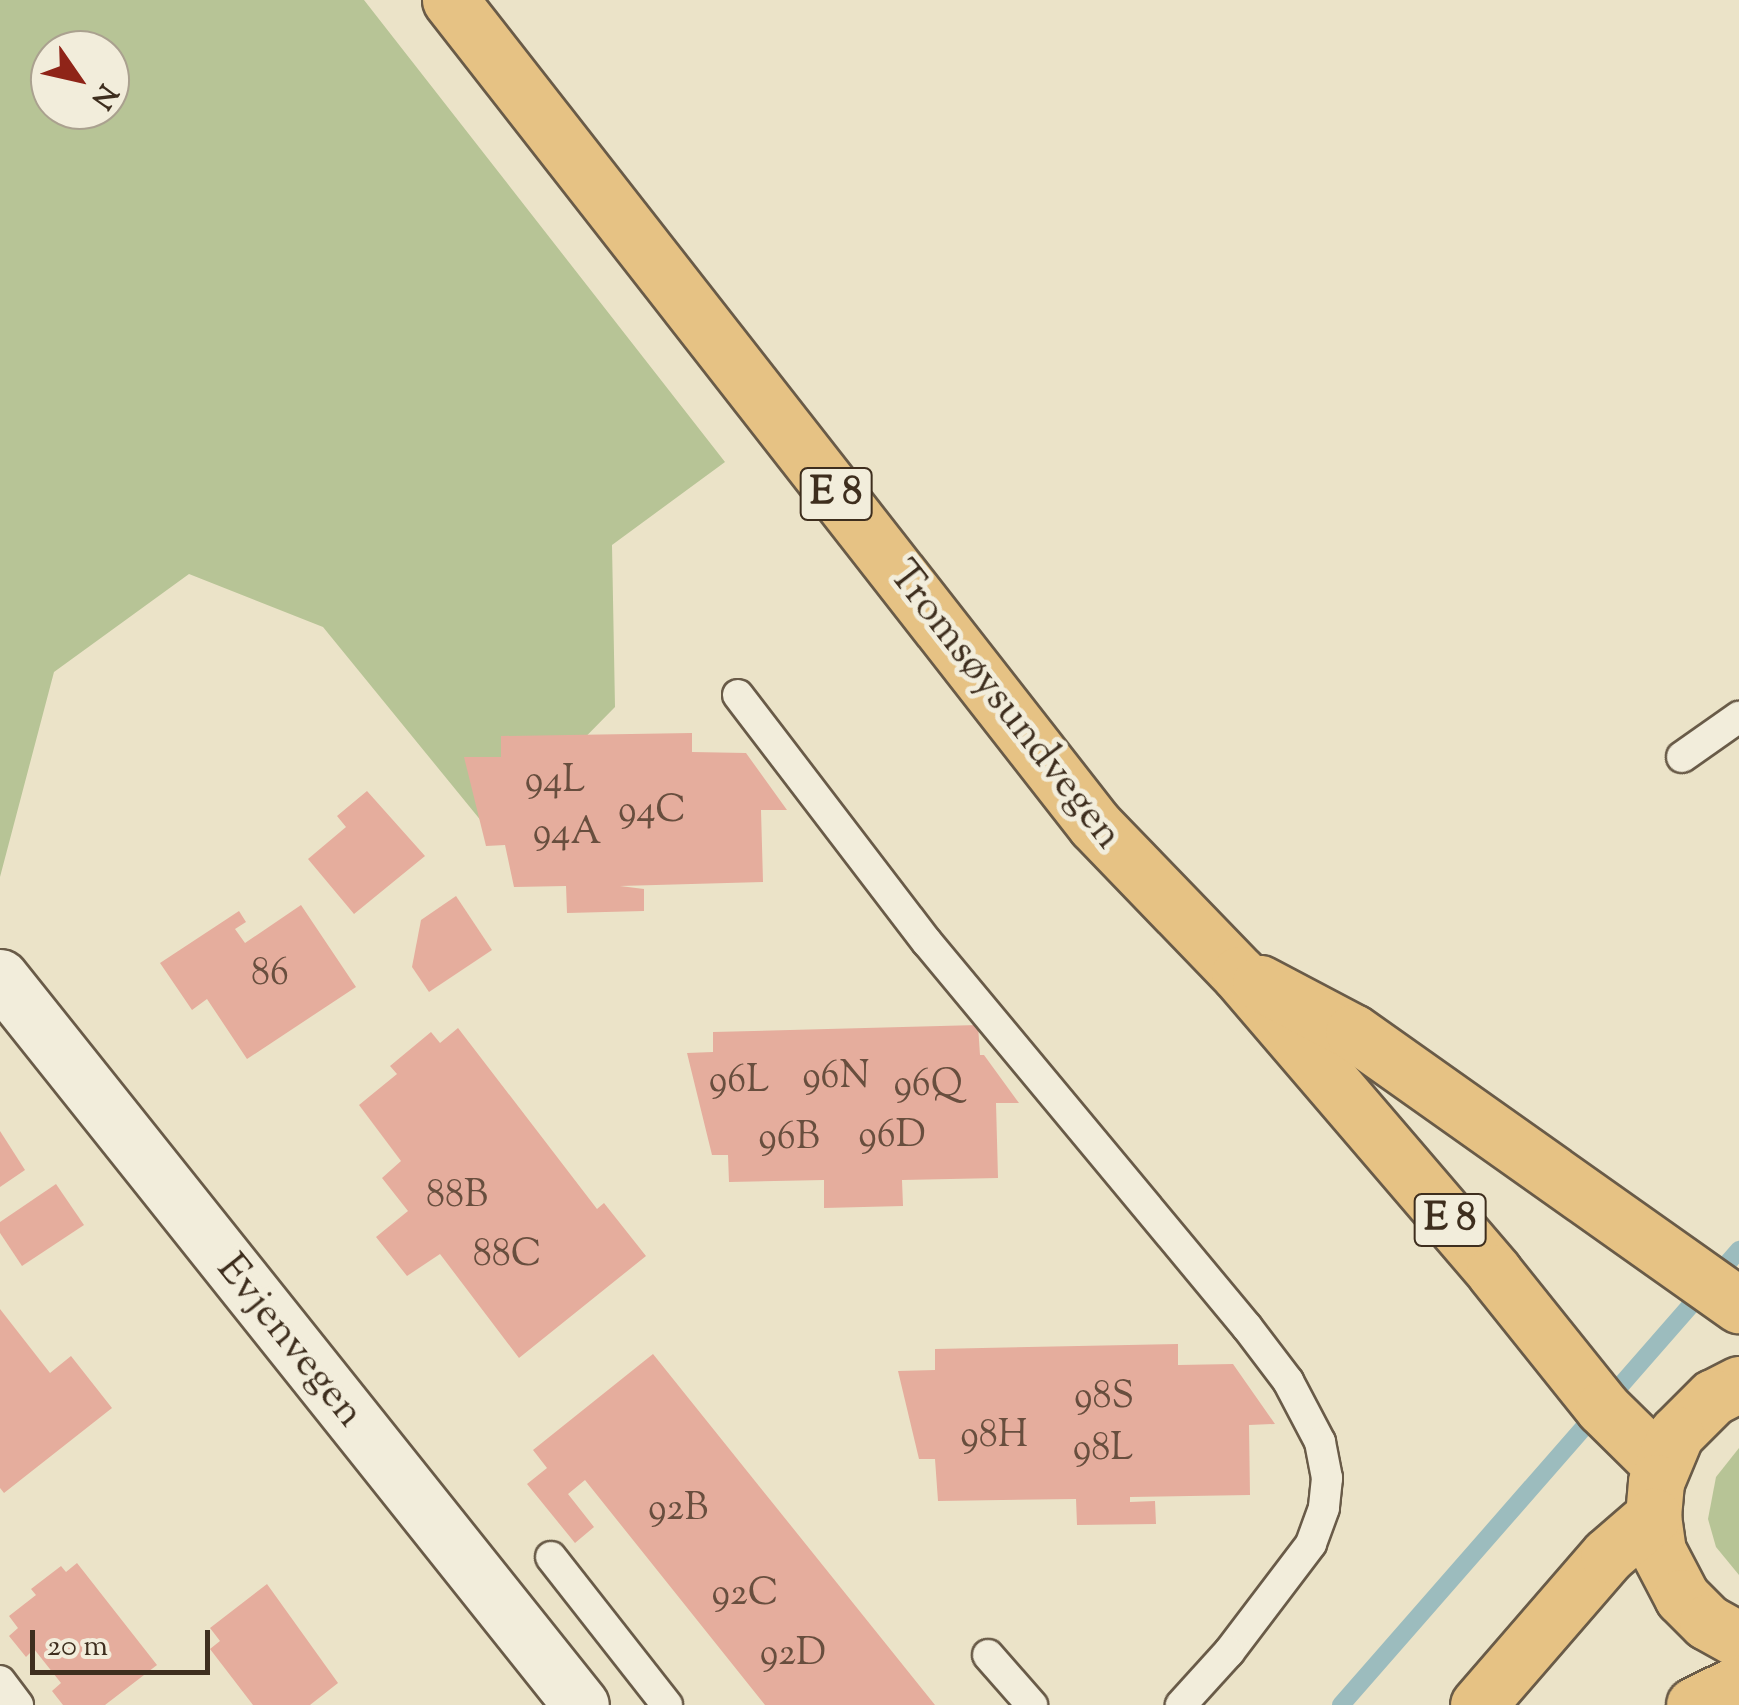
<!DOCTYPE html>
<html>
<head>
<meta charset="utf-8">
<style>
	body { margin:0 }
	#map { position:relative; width:1739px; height:1705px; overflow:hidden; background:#ebe3c8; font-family:"Sorts Mill Goudy",serif }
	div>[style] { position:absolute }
	.green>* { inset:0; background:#b7c496 }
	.stream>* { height:18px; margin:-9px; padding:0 9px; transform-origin:9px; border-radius:9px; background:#9cbcbe }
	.building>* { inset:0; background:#e5ad9d }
	.roads { filter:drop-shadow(2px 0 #695b48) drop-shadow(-2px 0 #695b48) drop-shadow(0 2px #695b48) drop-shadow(0 -2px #695b48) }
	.lane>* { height:30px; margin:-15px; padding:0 15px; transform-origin:15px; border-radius:15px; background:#f2eddb }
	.secondary>* { height:55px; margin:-27.5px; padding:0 27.5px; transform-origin:27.5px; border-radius:27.5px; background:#f2eddb }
	.highway>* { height:55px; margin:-27.5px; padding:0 27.5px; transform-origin:27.5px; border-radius:27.5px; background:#e6c284 }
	span { translate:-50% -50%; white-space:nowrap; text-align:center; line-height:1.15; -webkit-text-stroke:10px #f2eddb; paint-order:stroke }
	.number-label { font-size:38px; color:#684e3e }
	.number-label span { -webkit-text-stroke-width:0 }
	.shield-label span { padding:2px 8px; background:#f2eddb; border:2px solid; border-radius:8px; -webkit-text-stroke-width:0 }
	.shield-label { font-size:40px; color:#3e2e1e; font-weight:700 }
	.street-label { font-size:42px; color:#3e2e1e }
	.north { position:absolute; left:30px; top:30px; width:100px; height:100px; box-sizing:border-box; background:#f2eddb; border:2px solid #aaa18f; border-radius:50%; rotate:124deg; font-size:28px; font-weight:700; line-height:40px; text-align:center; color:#3e2e1e }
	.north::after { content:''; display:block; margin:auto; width:35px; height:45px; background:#8f2418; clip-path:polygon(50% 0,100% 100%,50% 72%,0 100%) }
	.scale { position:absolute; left:30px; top:1630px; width:180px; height:45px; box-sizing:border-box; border:5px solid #3e2e1e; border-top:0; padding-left:12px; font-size:30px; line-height:35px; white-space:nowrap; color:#3e2e1e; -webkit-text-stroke:8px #f2eddb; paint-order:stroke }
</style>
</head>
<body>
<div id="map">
	<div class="green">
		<i style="clip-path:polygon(evenodd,0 0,364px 0,725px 462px,612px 545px,615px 707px,491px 833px,323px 627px,189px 574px,54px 672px,0 877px,0 0,50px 50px,110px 50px,110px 110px,50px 110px,50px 50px)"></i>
		<i style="clip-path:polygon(1739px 1448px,1739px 1575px,1716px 1547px,1708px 1519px,1716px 1477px)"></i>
	</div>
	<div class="stream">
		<i style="left:1341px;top:1705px;width:605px;rotate:-48.82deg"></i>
	</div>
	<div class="building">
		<i style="clip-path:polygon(692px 733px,692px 752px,746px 753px,787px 810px,761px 810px,763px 882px,620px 886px,644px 889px,644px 911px,567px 913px,566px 886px,514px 887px,505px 845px,486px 846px,464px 757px,501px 757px,501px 736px)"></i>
		<i style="clip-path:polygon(367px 791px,425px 856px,354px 914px,308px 859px,346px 827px,337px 816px)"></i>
		<i style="clip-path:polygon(456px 896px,492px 950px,429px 992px,412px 967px,421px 920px)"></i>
		<i style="clip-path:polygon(301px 905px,356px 987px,247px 1059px,207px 999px,192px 1010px,160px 963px,239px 911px,246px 922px,235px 929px,245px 943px)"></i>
		<i style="clip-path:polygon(978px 1025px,980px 1055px,984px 1055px,1019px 1103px,996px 1103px,998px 1178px,902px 1180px,903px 1206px,824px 1208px,824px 1180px,729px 1182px,728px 1155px,712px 1155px,687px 1053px,713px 1052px,713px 1032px)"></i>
		<i style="clip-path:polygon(458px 1028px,597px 1209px,604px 1203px,646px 1256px,519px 1358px,440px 1254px,407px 1276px,376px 1237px,408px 1211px,382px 1178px,401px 1161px,359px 1105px,397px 1074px,390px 1066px,431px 1032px,440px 1043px)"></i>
		<i style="clip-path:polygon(0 1131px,25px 1170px,0 1187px)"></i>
		<i style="clip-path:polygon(56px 1184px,84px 1225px,22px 1266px,0 1233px,0 1222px)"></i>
		<i style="clip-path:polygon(0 1309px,50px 1373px,71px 1356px,112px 1408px,4px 1493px,0 1488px)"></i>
		<i style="clip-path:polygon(1178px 1344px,1178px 1365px,1233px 1364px,1275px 1424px,1249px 1425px,1250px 1495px,1130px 1497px,1130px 1502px,1155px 1501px,1156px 1524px,1077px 1525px,1076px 1499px,938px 1501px,935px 1459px,919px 1459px,898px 1371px,935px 1370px,935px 1349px)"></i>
		<i style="clip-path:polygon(653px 1354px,935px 1705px,765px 1705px,585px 1480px,568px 1494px,594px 1527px,575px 1543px,527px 1484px,547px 1468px,533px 1450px)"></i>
		<i style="clip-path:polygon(77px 1563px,157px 1665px,105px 1705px,63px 1705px,52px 1691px,61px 1683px,34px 1649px,26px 1657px,9px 1636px,18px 1628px,9px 1616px,36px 1595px,31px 1589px,61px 1566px,66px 1572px)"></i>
		<i style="clip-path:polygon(267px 1584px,338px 1683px,310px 1705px,253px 1705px,210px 1649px,220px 1641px,210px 1628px)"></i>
	</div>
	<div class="roads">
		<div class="lane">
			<i style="left:738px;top:695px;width:311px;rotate:52.6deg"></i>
			<i style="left:927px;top:942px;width:501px;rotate:50.27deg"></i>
			<i style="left:1247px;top:1327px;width:68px;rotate:52.8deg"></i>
			<i style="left:1288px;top:1381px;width:69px;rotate:62.3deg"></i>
			<i style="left:1320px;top:1442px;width:37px;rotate:79deg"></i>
			<i style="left:1327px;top:1478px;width:30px;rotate:96deg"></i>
			<i style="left:1324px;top:1508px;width:38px;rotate:110deg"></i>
			<i style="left:1311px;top:1544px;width:136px;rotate:127.2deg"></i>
			<i style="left:1229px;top:1652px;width:72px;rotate:132.2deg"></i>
			<i style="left:1682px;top:757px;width:70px;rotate:-35.1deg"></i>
			<i style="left:551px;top:1557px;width:188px;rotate:51.9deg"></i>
			<i style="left:988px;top:1655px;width:67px;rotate:48.7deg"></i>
			<i style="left:0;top:1681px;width:30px;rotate:53deg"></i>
		</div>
		<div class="secondary">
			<i style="left:0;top:977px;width:931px;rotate:51.41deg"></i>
		</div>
		<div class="highway">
			<i style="left:450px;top:0;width:1047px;rotate:51.98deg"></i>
			<i style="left:1095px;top:825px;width:207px;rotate:46deg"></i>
			<i style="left:1239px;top:974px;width:392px;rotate:49.4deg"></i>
			<i style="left:1494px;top:1272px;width:174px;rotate:51.3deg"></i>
			<i style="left:1603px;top:1408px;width:81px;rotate:44.5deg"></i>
			<i style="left:1260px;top:983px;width:105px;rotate:27.8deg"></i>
			<i style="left:1353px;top:1032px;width:473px;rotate:35.3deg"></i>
			<i style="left:1739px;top:1384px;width:29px;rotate:153deg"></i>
			<i style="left:1713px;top:1397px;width:52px;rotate:135deg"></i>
			<i style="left:1676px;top:1434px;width:52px;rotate:112.6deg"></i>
			<i style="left:1656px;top:1482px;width:34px;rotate:95deg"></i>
			<i style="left:1653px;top:1516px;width:35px;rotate:82deg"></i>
			<i style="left:1658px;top:1551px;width:52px;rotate:62.4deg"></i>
			<i style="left:1682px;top:1597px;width:35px;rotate:45deg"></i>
			<i style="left:1707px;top:1622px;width:37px;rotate:29deg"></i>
			<i style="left:1478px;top:1705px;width:198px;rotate:-49.1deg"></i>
			<i style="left:1608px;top:1555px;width:60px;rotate:-40.9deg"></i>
			<i style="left:1694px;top:1705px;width:50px;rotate:-26.1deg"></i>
		</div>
	</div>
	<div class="number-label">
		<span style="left:555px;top:783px">94L</span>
		<span style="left:652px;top:813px">94C</span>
		<span style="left:567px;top:835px">94A</span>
		<span style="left:270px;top:976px">86</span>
		<span style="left:836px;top:1079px">96N</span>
		<span style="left:739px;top:1083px">96L</span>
		<span style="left:928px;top:1087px">96Q</span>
		<span style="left:892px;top:1138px">96D</span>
		<span style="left:789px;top:1140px">96B</span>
		<span style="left:457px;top:1198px">88B</span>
		<span style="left:507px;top:1257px">88C</span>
		<span style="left:1104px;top:1399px">98S</span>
		<span style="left:994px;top:1438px">98H</span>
		<span style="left:1103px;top:1451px">98L</span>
		<span style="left:678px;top:1511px">92B</span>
		<span style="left:745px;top:1596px">92C</span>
		<span style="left:793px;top:1656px">92D</span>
	</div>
	<div class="shield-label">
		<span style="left:836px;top:494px">E 8</span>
		<span style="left:1450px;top:1220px">E 8</span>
	</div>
	<div class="street-label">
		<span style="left:1004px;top:706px;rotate:52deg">Tromsøysundvegen</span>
		<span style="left:289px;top:1342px;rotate:51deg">Evjenvegen</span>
	</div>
	<div class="north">N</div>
	<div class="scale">20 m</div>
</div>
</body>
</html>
